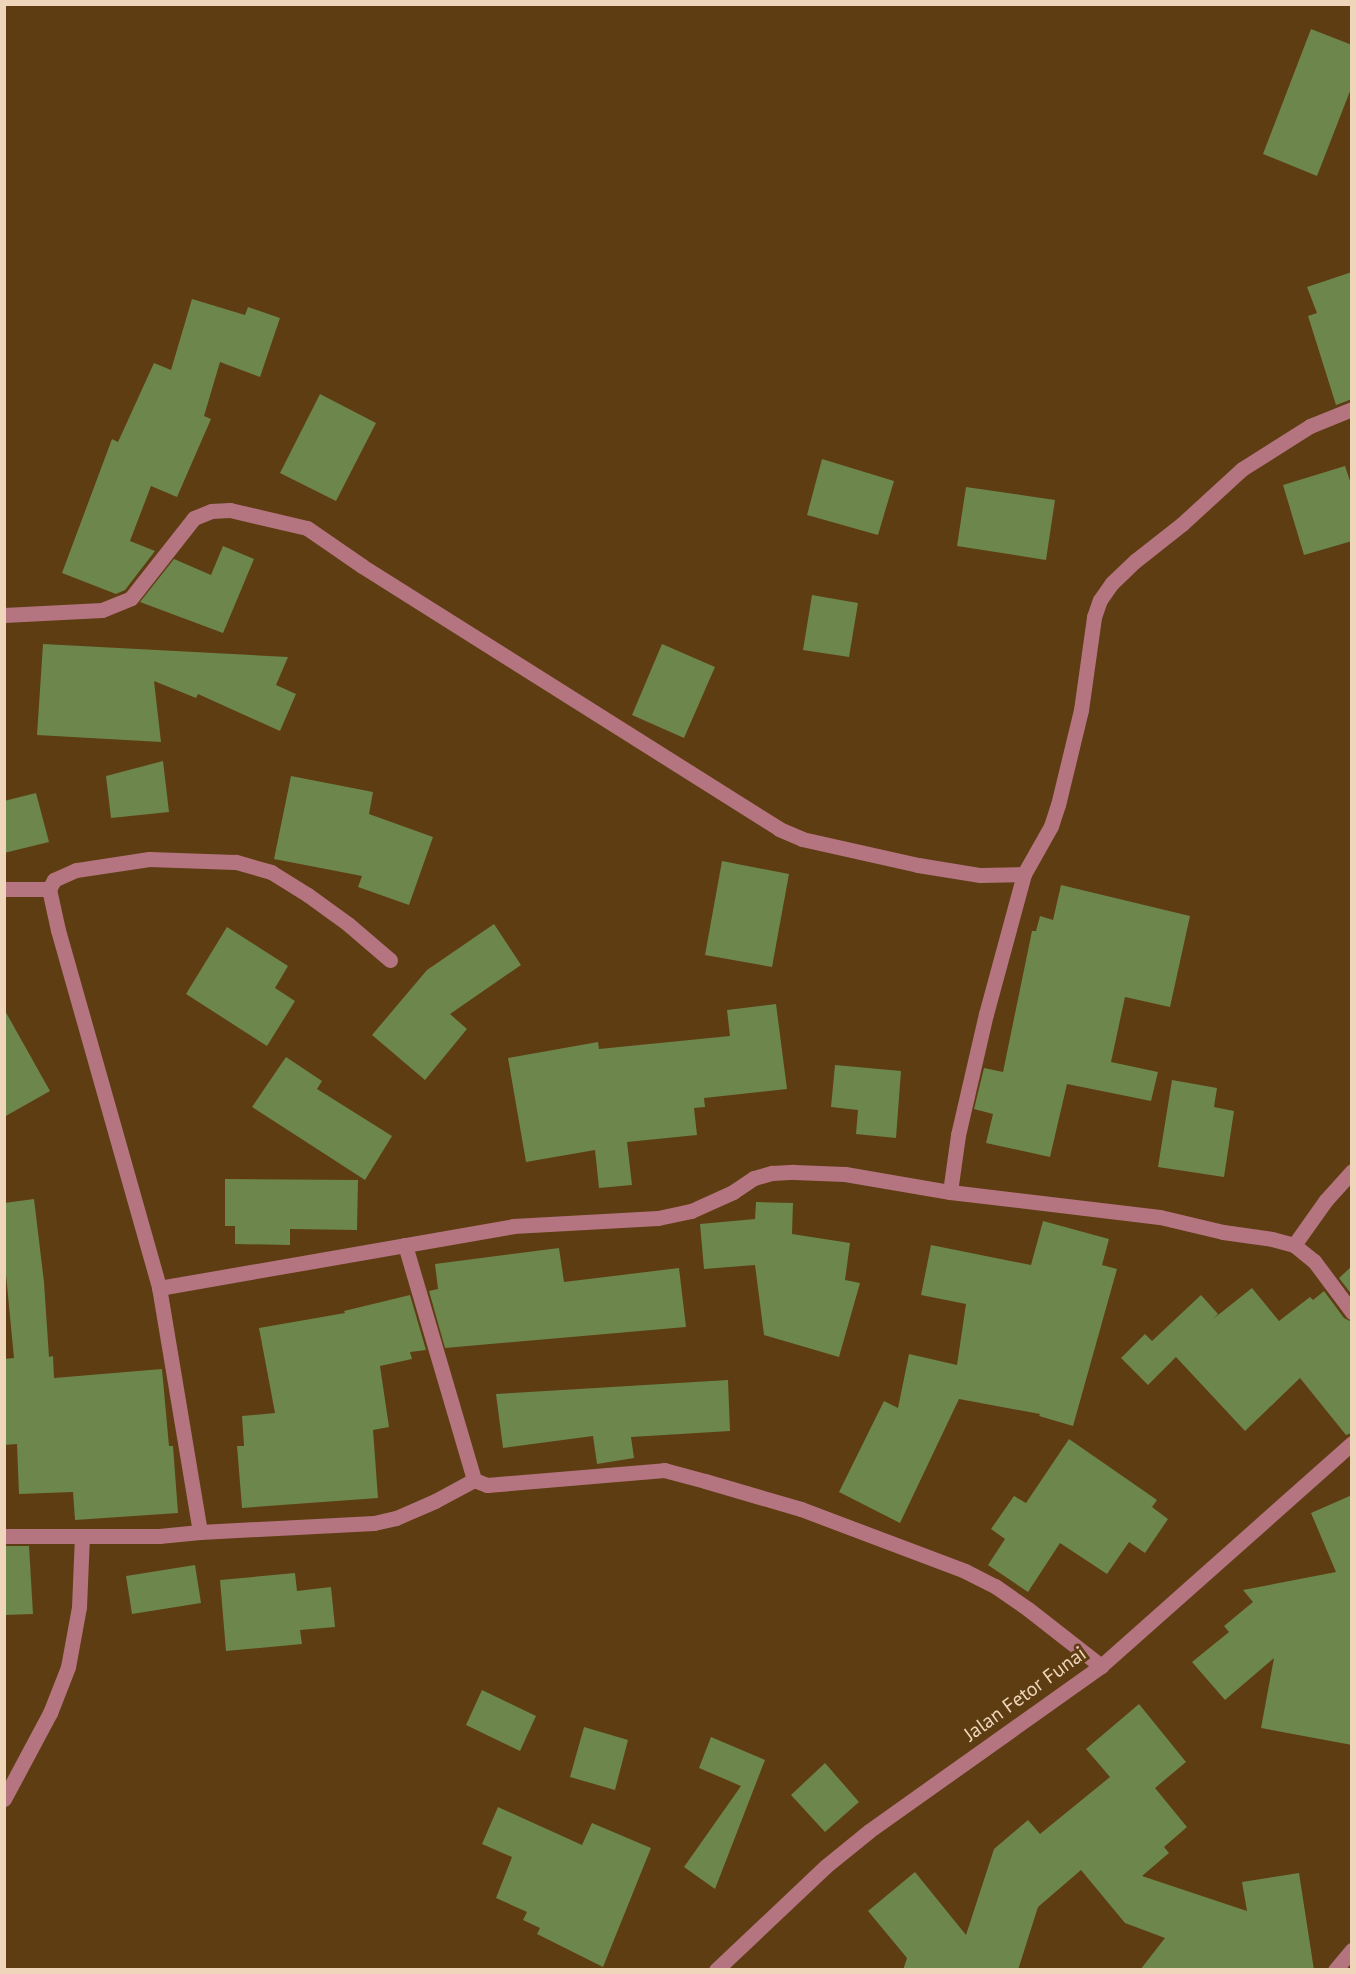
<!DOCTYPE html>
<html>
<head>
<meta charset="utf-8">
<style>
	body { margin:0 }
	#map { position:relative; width:1356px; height:1974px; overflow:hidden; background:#5e3d13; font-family:"PT Sans",sans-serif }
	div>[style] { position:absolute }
	.building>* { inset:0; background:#6c864b }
	.minor>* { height:15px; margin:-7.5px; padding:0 7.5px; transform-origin:7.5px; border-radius:7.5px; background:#b47580 }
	span { translate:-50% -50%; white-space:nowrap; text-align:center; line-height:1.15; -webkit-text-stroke:6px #5e3d13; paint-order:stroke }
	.street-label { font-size:20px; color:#efd6bb }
	.frame { position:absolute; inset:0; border:6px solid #efd6bb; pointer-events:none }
</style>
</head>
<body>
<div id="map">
	<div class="building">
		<i style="clip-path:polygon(1311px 29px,1352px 45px,1352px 86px,1317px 176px,1263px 154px)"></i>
		<i style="clip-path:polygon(1352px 272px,1352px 399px,1336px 405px,1308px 316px,1317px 313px,1307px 287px)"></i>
		<i style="clip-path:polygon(192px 299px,245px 315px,248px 307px,280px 318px,260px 377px,220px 362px,204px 416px,211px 419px,177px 497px,151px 486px,130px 541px,155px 551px,125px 590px,116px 594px,62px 573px,112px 439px,118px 442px,154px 363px,171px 370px)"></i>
		<i style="clip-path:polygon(320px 394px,376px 423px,336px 501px,280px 473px)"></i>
		<i style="clip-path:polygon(822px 459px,894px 481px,878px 535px,807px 515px)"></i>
		<i style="clip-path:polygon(1345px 466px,1352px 487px,1352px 541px,1304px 555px,1283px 485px)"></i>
		<i style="clip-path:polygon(966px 487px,1055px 500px,1046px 560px,957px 546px)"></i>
		<i style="clip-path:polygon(223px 546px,254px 559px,223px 633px,140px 602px,174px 559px,211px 575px)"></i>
		<i style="clip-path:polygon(812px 595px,858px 603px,849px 657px,803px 650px)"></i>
		<i style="clip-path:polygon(43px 644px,288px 657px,276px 685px,296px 694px,280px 731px,198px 694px,196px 698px,154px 681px,161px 742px,37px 735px)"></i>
		<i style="clip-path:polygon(662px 644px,715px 667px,684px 738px,632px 715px)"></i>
		<i style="clip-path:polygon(163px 761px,169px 812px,111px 818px,106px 776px)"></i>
		<i style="clip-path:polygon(291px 776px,373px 792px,369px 814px,433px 837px,409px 905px,358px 887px,362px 876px,274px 859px)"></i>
		<i style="clip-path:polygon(36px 793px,49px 842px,4px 853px,4px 801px)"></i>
		<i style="clip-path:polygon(722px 861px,789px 874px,772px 967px,705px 955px)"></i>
		<i style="clip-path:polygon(1061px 885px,1190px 916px,1170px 1007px,1125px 997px,1111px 1062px,1158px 1072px,1151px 1101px,1067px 1084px,1050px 1157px,986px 1143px,993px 1114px,974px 1109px,984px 1068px,1003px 1072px,1032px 931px,1036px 931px,1040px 916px,1053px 920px)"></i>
		<i style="clip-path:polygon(494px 924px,521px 965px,450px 1014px,467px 1029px,425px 1080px,372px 1035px,427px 970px)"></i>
		<i style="clip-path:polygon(227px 927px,288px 966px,275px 988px,295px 1001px,267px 1046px,186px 994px)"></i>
		<i style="clip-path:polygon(776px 1004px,787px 1089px,704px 1098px,705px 1107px,694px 1108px,697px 1135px,627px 1142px,632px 1185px,599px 1188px,595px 1150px,526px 1162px,508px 1058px,598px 1042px,599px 1049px,730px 1036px,727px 1010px)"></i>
		<i style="clip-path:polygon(4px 1009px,50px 1091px,4px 1117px)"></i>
		<i style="clip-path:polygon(286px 1057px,322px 1081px,317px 1089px,392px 1136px,365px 1180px,252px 1107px)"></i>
		<i style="clip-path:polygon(835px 1065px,901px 1071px,896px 1138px,856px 1134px,858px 1110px,831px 1107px)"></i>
		<i style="clip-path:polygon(1172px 1080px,1217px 1088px,1214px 1107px,1234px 1111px,1224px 1177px,1158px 1167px)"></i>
		<i style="clip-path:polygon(225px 1179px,358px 1180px,357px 1230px,290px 1229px,290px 1245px,235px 1244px,235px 1226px,225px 1226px)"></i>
		<i style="clip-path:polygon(34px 1199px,44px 1282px,49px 1357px,53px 1356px,54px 1378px,162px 1369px,169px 1446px,173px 1446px,178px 1513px,75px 1520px,73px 1492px,19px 1494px,17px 1444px,4px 1445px,4px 1359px,14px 1358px,4px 1254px,4px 1203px)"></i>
		<i style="clip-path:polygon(756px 1202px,793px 1203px,792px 1234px,850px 1243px,845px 1280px,860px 1283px,839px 1357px,764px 1335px,755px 1265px,704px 1269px,700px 1224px,755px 1219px)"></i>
		<i style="clip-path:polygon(1043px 1221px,1109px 1239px,1102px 1265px,1117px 1269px,1073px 1426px,1039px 1416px,1040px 1414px,959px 1399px,900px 1523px,839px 1492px,884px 1401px,898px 1408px,909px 1354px,957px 1365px,966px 1304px,921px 1295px,931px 1245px,1031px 1265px)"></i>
		<i style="clip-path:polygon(559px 1248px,564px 1282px,679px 1268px,686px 1327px,445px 1348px,429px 1291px,438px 1289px,435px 1264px)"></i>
		<i style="clip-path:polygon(1352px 1266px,1352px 1295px,1339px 1278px)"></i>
		<i style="clip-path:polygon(1252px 1288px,1279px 1321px,1310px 1297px,1313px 1300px,1324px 1291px,1344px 1318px,1352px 1322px,1352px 1433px,1346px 1435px,1300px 1378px,1245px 1431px,1176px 1357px,1148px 1385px,1121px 1358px,1145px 1334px,1152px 1341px,1201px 1295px,1218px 1314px,1213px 1319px)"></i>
		<i style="clip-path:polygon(410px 1295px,426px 1350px,410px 1352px,412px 1359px,380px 1366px,389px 1427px,373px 1430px,378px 1498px,242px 1508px,237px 1446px,244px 1446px,242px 1416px,275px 1413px,259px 1328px,345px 1313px,344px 1311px)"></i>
		<i style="clip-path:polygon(728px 1380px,730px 1431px,631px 1437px,634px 1458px,597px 1464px,593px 1436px,503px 1448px,496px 1394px)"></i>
		<i style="clip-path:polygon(1069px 1439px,1157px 1500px,1152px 1507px,1168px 1519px,1145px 1553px,1129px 1542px,1107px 1574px,1060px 1543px,1028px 1592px,988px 1565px,1005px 1539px,991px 1529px,1014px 1496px,1026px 1503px)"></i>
		<i style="clip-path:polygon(1352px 1495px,1352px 1745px,1261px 1728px,1274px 1658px,1225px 1700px,1192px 1662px,1229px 1632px,1224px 1626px,1253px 1602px,1243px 1590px,1336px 1572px,1311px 1513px)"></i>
		<i style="clip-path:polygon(4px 1546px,29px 1546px,33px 1614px,4px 1615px)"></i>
		<i style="clip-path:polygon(195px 1565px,201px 1603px,132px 1614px,126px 1576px)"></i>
		<i style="clip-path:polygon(295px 1573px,297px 1591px,331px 1587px,335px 1627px,300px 1630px,302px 1644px,226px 1651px,220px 1580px)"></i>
		<i style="clip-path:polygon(482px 1690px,536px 1716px,520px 1751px,466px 1725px)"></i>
		<i style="clip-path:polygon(1139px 1704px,1186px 1762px,1155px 1788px,1187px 1827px,1164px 1847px,1169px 1853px,1142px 1876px,1247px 1911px,1242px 1882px,1299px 1873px,1314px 1970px,1140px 1970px,1165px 1938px,1125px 1923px,1081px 1870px,1038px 1907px,1018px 1970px,903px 1970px,907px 1958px,868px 1911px,915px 1872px,966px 1935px,994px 1849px,1028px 1820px,1040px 1834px,1110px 1777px,1086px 1749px)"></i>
		<i style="clip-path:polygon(584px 1727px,628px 1740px,615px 1790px,570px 1777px)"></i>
		<i style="clip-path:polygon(711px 1737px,765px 1760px,715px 1889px,684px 1867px,741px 1786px,699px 1768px)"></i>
		<i style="clip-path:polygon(825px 1763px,859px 1802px,825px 1832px,791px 1795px)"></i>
		<i style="clip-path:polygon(498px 1807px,582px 1845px,592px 1823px,651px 1848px,603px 1967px,537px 1934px,540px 1928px,523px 1920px,527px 1912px,496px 1898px,512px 1857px,482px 1844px)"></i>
	</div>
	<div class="minor">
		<i style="left:4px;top:615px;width:98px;rotate:-2.9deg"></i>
		<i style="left:102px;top:610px;width:31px;rotate:-22deg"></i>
		<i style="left:131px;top:598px;width:102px;rotate:-51.8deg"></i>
		<i style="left:194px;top:518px;width:18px;rotate:-22deg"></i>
		<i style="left:211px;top:511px;width:19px;rotate:-3deg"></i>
		<i style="left:230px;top:510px;width:79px;rotate:13.2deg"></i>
		<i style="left:307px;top:528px;width:67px;rotate:34.6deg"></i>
		<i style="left:362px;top:566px;width:493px;rotate:32.2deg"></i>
		<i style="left:779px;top:829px;width:25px;rotate:23deg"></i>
		<i style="left:802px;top:839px;width:119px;rotate:12.6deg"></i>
		<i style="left:918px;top:865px;width:63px;rotate:9.2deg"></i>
		<i style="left:980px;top:875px;width:44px;rotate:-1.3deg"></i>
		<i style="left:4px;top:889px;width:45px"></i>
		<i style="left:390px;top:960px;width:55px;rotate:-139.4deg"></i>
		<i style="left:348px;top:924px;width:49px;rotate:-144.1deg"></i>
		<i style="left:308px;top:895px;width:44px;rotate:-148.1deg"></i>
		<i style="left:271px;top:872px;width:37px;rotate:-164deg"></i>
		<i style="left:235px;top:862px;width:86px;rotate:-178deg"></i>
		<i style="left:149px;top:859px;width:74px;rotate:171.4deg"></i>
		<i style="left:76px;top:870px;width:24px;rotate:156deg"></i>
		<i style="left:54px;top:880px;width:10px;rotate:119deg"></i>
		<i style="left:49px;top:889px;width:42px;rotate:77.6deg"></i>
		<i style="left:58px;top:930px;width:372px;rotate:74.2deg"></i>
		<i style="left:159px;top:1288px;width:359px;rotate:-9.9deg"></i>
		<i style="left:513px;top:1226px;width:145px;rotate:-3.2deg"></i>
		<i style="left:658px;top:1218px;width:34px;rotate:-12deg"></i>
		<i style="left:691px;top:1211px;width:46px;rotate:-24.3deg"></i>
		<i style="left:733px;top:1192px;width:25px;rotate:-34deg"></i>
		<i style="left:754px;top:1178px;width:19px;rotate:-16deg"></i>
		<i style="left:772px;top:1173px;width:22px;rotate:-3deg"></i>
		<i style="left:794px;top:1172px;width:51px;rotate:2.2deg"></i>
		<i style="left:845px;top:1174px;width:107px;rotate:9.7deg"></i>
		<i style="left:950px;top:1192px;width:211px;rotate:6.8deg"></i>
		<i style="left:1160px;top:1217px;width:65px;rotate:13.4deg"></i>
		<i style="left:1223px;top:1232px;width:49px;rotate:8.1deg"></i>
		<i style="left:1272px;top:1239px;width:23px;rotate:15deg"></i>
		<i style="left:1294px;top:1245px;width:26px;rotate:39deg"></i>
		<i style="left:1314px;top:1261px;width:64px;rotate:53.3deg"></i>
		<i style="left:950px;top:1192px;width:58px;rotate:-82deg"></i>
		<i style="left:958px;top:1135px;width:124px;rotate:-77deg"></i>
		<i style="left:986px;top:1014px;width:145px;rotate:-74.8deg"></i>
		<i style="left:1024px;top:874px;width:55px;rotate:-60.6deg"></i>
		<i style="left:1051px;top:826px;width:22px;rotate:-72deg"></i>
		<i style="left:1058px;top:805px;width:98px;rotate:-76.4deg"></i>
		<i style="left:1081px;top:710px;width:94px;rotate:-82deg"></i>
		<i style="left:1094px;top:617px;width:18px;rotate:-71deg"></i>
		<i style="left:1100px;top:600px;width:21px;rotate:-55deg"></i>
		<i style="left:1112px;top:583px;width:32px;rotate:-44deg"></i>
		<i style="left:1135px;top:561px;width:60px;rotate:-38.2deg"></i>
		<i style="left:1182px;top:524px;width:81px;rotate:-42.5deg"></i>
		<i style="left:1242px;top:469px;width:80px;rotate:-32.3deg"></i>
		<i style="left:1310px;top:426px;width:45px;rotate:-22deg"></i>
		<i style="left:405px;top:1245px;width:245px;rotate:73.6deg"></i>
		<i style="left:474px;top:1480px;width:14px;rotate:21deg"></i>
		<i style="left:487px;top:1485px;width:178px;rotate:-4.8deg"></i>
		<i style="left:664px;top:1470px;width:42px;rotate:15deg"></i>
		<i style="left:705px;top:1481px;width:100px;rotate:16.3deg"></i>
		<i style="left:801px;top:1509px;width:175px;rotate:20.7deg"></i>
		<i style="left:965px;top:1571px;width:34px;rotate:27deg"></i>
		<i style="left:995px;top:1586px;width:40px;rotate:34.9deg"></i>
		<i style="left:1028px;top:1609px;width:93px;rotate:38deg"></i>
		<i style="left:1294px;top:1245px;width:55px;rotate:-54.6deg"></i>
		<i style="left:1326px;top:1200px;width:39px;rotate:-48deg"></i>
		<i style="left:200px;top:1532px;width:174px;rotate:-3deg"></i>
		<i style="left:374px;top:1523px;width:23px;rotate:-13deg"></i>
		<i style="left:396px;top:1518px;width:43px;rotate:-23.6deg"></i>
		<i style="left:435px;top:1501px;width:44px;rotate:-28.3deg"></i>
		<i style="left:4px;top:1536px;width:155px"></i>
		<i style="left:159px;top:1536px;width:41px;rotate:-5.6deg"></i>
		<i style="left:200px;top:1532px;width:247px;rotate:-99.5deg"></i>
		<i style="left:4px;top:1799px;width:98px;rotate:-61.9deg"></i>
		<i style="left:50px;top:1713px;width:49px;rotate:-68.6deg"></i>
		<i style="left:68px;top:1667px;width:61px;rotate:-79.6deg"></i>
		<i style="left:79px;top:1607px;width:71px;rotate:-87.6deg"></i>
		<i style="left:716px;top:1970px;width:151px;rotate:-43.4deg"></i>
		<i style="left:826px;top:1866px;width:55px;rotate:-39.1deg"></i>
		<i style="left:869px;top:1831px;width:285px;rotate:-35.4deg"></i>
		<i style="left:1101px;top:1666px;width:336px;rotate:-41.6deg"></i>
		<i style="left:1335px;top:1970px;width:26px;rotate:-50deg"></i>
	</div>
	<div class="street-label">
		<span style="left:1025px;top:1694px;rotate:-36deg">Jalan Fetor Funai</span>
	</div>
	<div class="frame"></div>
</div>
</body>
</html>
